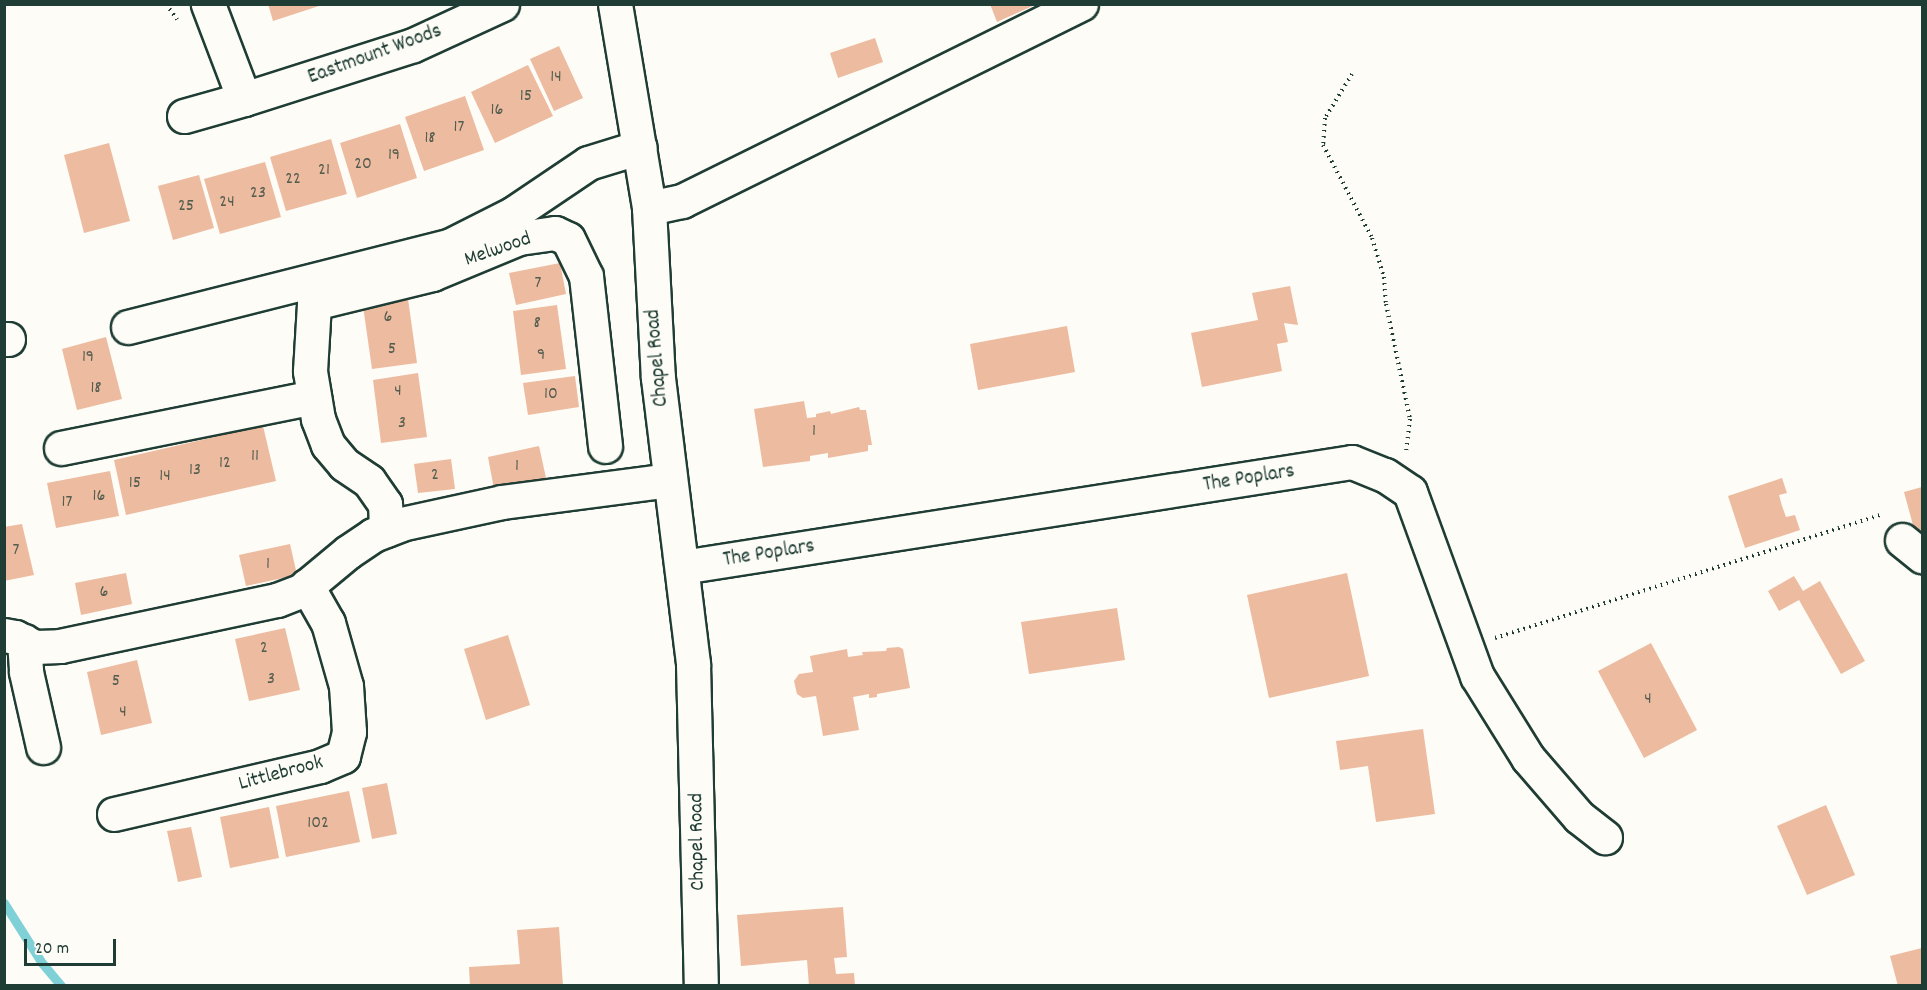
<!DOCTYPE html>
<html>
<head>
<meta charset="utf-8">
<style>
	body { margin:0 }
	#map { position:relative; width:1927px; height:990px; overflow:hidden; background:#fdfcf7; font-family:Dekko,sans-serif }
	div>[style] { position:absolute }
	.stream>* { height:9px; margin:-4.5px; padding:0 4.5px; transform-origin:4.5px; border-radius:4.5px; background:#80d1d7 }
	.building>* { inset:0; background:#edbb9f }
	.path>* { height:4px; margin-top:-2px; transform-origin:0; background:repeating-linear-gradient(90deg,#1f3d34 0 1.5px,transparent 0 6px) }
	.roads { filter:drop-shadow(2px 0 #1f3d34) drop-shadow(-2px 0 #1f3d34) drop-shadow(0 2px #1f3d34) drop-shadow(0 -2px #1f3d34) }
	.minor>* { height:33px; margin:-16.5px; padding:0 16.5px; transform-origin:16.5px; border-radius:16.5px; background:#fdfcf7 }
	span { translate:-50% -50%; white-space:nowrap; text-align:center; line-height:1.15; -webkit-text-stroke:5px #fdfcf7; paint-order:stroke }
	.number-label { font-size:18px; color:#525c4f }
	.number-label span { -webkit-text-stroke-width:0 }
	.street-label { font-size:21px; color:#1f3d34 }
	.frame { position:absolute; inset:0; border:6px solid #1f3d34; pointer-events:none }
	.scale { position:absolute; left:24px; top:939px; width:92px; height:27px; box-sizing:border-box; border:3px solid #1f3d34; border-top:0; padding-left:8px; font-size:18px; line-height:21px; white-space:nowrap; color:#1f3d34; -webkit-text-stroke:4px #fdfcf7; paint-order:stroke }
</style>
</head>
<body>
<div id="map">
	<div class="stream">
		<i style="left:4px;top:903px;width:71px;rotate:57.7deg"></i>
		<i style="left:42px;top:963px;width:30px;rotate:50deg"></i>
	</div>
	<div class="building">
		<i style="clip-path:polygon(268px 4px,322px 4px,322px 5px,273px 21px)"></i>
		<i style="clip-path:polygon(990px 4px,1037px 4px,997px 22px)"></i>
		<i style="clip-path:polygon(875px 38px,883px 62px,838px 78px,830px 53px)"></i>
		<i style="clip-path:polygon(559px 46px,583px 98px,554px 111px,530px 59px)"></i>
		<i style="clip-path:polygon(528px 65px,553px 116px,495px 143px,471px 92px)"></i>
		<i style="clip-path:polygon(465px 96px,484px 150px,424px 171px,405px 117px)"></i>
		<i style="clip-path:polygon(400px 124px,417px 178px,357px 198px,340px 143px)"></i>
		<i style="clip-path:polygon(331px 139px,347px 194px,286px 211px,270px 157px)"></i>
		<i style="clip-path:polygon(109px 143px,130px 221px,84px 233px,64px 155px)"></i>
		<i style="clip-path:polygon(265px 162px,281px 217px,220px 234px,204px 179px)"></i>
		<i style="clip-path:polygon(199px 175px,214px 228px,173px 240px,158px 186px)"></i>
		<i style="clip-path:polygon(560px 263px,566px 294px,516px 305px,509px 273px)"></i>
		<i style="clip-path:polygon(1290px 286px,1298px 325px,1284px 323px,1288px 342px,1277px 344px,1282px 371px,1202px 387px,1191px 333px,1258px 320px,1252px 293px)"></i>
		<i style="clip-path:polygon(408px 299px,417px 363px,372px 369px,363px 306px)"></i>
		<i style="clip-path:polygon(557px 305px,566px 369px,521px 375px,513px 311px)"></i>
		<i style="clip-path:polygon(1067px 326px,1075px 372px,978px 390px,970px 344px)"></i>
		<i style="clip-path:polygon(106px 337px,122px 399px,77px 410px,62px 349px)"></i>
		<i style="clip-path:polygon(418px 373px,427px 437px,381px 443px,373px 380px)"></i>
		<i style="clip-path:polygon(575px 376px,579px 407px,528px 415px,523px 383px)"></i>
		<i style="clip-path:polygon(804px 401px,807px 418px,816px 417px,816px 414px,830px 411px,831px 414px,859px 407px,860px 410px,866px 410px,872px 445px,868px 445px,868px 451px,828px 458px,828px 453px,810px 456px,810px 461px,763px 467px,754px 409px)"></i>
		<i style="clip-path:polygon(263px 426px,276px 481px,126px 515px,114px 460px)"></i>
		<i style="clip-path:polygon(539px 446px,546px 478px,494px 489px,488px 457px)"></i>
		<i style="clip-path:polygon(451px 459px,455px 489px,418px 493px,414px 464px)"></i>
		<i style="clip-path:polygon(110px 471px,119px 516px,56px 528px,47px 483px)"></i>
		<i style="clip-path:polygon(1782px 478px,1787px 493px,1779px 495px,1782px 506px,1786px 517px,1795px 515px,1800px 530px,1745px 548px,1728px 496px)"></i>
		<i style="clip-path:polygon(1922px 487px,1922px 546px,1919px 547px,1904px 492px)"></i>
		<i style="clip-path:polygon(22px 524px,34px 575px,4px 581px,4px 527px)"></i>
		<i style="clip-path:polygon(290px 544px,297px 575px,246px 586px,239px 555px)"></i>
		<i style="clip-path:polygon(126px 573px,132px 604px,81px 615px,75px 583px)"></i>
		<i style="clip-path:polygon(1347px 573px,1369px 676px,1269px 698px,1247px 595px)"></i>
		<i style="clip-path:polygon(1794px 576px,1803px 591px,1820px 581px,1865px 661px,1841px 674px,1799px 600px,1779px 611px,1768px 591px)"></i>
		<i style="clip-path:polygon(1117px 608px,1125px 660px,1029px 674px,1021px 622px)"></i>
		<i style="clip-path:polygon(285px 628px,300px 690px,249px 701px,235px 639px)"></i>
		<i style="clip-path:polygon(508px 635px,530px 705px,486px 720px,464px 649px)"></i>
		<i style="clip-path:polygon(1651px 643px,1697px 730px,1644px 758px,1598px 671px)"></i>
		<i style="clip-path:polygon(899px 647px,903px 649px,910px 688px,877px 694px,877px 697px,869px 698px,869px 694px,853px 697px,859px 730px,823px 736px,816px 696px,803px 698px,797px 694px,794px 681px,799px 674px,813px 672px,810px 656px,847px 649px,848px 657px,863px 655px,862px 652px,886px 651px,887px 648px)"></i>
		<i style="clip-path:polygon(137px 660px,152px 723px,101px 735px,87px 672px)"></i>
		<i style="clip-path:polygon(1423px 729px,1435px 814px,1376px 822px,1368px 766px,1340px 770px,1336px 741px)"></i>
		<i style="clip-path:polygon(387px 783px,397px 834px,372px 839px,362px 788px)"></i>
		<i style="clip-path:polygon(349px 791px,360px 842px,286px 857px,276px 806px)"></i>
		<i style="clip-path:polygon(1826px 805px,1855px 875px,1807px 895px,1777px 826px)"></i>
		<i style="clip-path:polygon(269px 807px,279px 858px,230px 868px,220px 817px)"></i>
		<i style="clip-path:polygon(191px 827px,202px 877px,178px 882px,167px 831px)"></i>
		<i style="clip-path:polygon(843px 907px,847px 957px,834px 958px,836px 974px,854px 973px,855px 986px,809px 986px,807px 960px,741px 966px,737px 915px)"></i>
		<i style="clip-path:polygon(559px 927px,563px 986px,470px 986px,469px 967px,520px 964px,517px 930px)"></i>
		<i style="clip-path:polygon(1922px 948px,1922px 986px,1898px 986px,1890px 956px)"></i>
	</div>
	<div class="path">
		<i style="left:166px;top:4px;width:19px;rotate:54deg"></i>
		<i style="left:1352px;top:74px;width:52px;rotate:121.5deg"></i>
		<i style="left:1325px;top:118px;width:27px;rotate:94deg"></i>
		<i style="left:1323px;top:145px;width:105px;rotate:62.2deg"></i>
		<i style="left:1372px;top:238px;width:41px;rotate:72.9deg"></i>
		<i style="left:1384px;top:277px;width:27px;rotate:86deg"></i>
		<i style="left:1386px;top:304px;width:117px;rotate:78.2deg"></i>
		<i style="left:1410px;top:419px;width:33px;rotate:97deg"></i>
		<i style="left:1495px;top:638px;width:404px;rotate:-17.7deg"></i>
	</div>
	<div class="roads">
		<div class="minor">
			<i style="left:615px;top:4px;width:207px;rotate:80.5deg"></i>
			<i style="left:649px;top:208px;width:170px;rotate:87deg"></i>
			<i style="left:658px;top:378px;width:288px;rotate:83deg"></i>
			<i style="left:693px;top:664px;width:322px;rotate:88.6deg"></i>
			<i style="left:244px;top:99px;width:177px;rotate:-17.7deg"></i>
			<i style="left:413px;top:45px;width:98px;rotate:-24.7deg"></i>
			<i style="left:184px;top:116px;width:62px;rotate:-15.8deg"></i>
			<i style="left:244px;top:99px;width:102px;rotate:-110.8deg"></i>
			<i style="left:649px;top:208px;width:34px;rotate:-12deg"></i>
			<i style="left:682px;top:201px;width:445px;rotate:-26.3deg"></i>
			<i style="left:128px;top:327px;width:333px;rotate:-14.2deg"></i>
			<i style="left:451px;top:245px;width:71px;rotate:-26.9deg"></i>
			<i style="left:514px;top:213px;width:89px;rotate:-34deg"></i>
			<i style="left:588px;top:163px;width:54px;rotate:-17.1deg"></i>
			<i style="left:4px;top:339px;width:4px"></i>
			<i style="left:61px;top:448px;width:258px;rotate:-11.4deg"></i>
			<i style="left:386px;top:530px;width:26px;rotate:-92deg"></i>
			<i style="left:385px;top:504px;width:28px;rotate:-125deg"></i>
			<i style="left:369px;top:481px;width:30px;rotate:-146deg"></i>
			<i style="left:344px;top:464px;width:25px;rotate:-130deg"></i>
			<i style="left:328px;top:445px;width:28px;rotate:-111deg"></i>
			<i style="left:318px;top:419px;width:49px;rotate:-99.5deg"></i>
			<i style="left:310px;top:371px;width:68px;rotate:-86.6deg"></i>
			<i style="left:314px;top:303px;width:122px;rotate:-13.8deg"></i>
			<i style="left:432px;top:274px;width:94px;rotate:-22.5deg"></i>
			<i style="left:519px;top:238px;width:36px;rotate:-8deg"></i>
			<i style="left:555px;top:233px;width:14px;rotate:25deg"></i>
			<i style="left:568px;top:239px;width:41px;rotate:64.1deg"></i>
			<i style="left:586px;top:276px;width:171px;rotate:83.6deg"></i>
			<i style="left:1902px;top:540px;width:26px;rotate:39deg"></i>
			<i style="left:682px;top:567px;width:678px;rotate:-8.91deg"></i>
			<i style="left:1352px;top:462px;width:35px;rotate:22deg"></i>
			<i style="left:1385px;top:475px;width:30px;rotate:34deg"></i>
			<i style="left:1410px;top:492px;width:196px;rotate:70deg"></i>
			<i style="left:1477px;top:676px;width:97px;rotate:58.1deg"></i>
			<i style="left:1528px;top:758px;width:78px;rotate:49.2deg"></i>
			<i style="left:1579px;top:817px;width:33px;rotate:38deg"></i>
			<i style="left:4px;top:635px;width:11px;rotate:10deg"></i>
			<i style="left:15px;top:637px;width:22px;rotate:27deg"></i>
			<i style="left:35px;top:647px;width:25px;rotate:-2deg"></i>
			<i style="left:60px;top:646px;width:222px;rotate:-12deg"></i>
			<i style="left:277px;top:600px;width:26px;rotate:-21deg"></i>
			<i style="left:301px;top:591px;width:61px;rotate:-39.7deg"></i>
			<i style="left:348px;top:552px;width:30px;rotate:-34deg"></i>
			<i style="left:373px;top:535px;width:30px;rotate:-21deg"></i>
			<i style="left:401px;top:524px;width:103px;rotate:-12.3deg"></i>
			<i style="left:502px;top:502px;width:169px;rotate:-7.5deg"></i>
			<i style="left:24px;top:641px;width:31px;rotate:86deg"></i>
			<i style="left:26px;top:672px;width:77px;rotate:77.2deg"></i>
			<i style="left:114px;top:814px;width:212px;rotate:-13.1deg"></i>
			<i style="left:320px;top:766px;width:25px;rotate:-23deg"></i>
			<i style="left:343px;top:756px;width:25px;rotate:-76deg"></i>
			<i style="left:349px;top:732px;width:46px;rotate:-93.7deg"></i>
			<i style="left:346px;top:686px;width:66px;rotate:-105.9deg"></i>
			<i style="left:328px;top:623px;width:43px;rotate:-119.6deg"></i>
		</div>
	</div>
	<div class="number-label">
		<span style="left:556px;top:78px">14</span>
		<span style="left:526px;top:97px">15</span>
		<span style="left:497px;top:111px">16</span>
		<span style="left:459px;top:128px">17</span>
		<span style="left:430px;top:139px">18</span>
		<span style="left:394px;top:156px">19</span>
		<span style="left:363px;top:165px">20</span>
		<span style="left:324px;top:171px">21</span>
		<span style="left:293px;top:180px">22</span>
		<span style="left:258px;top:194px">23</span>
		<span style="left:227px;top:203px">24</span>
		<span style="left:186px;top:207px">25</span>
		<span style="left:538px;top:284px">7</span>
		<span style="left:388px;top:318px">6</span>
		<span style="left:537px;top:324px">8</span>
		<span style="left:392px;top:350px">5</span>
		<span style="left:541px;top:356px">9</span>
		<span style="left:88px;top:358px">19</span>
		<span style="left:96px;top:389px">18</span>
		<span style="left:398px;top:392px">4</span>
		<span style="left:551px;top:395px">10</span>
		<span style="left:402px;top:424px">3</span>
		<span style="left:814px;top:432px">1</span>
		<span style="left:255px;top:457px">11</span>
		<span style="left:225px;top:464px">12</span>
		<span style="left:517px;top:467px">1</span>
		<span style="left:195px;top:471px">13</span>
		<span style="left:435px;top:476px">2</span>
		<span style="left:165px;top:477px">14</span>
		<span style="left:135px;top:484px">15</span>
		<span style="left:99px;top:497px">16</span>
		<span style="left:67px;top:503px">17</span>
		<span style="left:16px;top:551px">7</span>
		<span style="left:268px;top:565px">1</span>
		<span style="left:104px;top:593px">6</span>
		<span style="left:264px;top:649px">2</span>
		<span style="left:271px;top:680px">3</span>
		<span style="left:116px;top:682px">5</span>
		<span style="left:1648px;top:700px">4</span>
		<span style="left:123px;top:713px">4</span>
		<span style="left:318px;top:824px">102</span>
	</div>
	<div class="street-label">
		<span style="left:375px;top:55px;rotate:-20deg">Eastmount Woods</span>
		<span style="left:498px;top:250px;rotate:-19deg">Melwood</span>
		<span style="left:658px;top:358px;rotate:-95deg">Chapel Road</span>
		<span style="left:1249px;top:479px;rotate:-9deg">The Poplars</span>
		<span style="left:769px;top:554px;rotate:-9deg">The Poplars</span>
		<span style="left:281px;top:774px;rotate:-15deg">Littlebrook</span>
		<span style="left:698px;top:842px;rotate:-91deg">Chapel Road</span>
	</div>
	<div class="frame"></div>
	<div class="scale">20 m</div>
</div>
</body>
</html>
